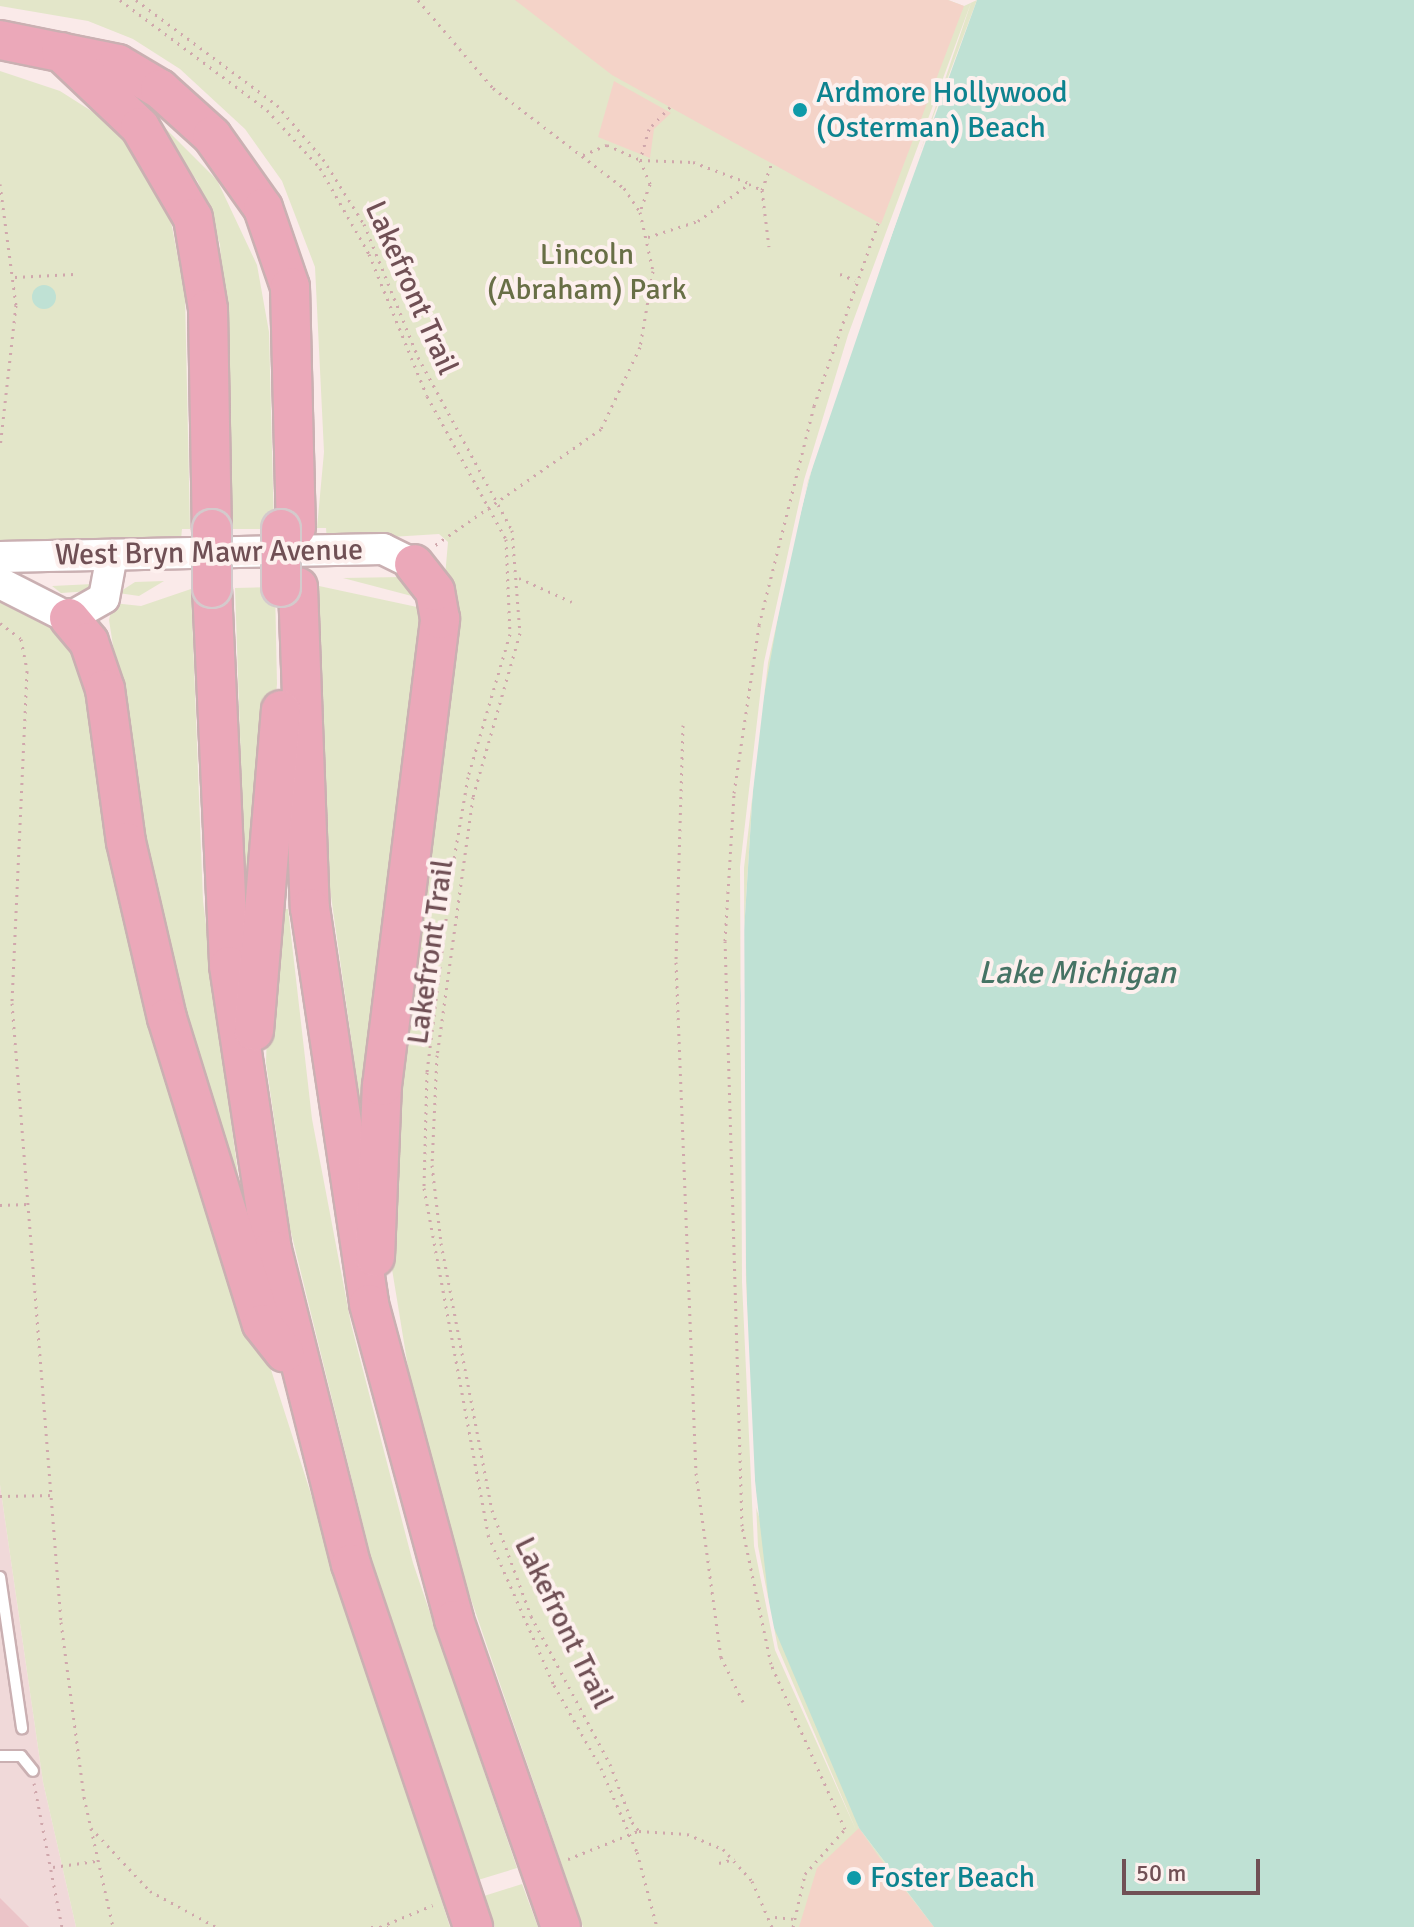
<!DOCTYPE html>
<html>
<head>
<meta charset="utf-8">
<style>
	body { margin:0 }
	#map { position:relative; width:1414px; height:1927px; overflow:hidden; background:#faeae9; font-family:Signika,sans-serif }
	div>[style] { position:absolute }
	.residential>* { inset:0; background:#f0d9d9 }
	.green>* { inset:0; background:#e3e6c9 }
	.sand>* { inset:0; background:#f4d3c8 }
	.water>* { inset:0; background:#bfe1d4 }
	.round { border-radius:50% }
	.pier>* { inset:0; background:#faeae9 }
	.building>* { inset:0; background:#ebc4c8 }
	.path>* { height:3px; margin-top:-1.5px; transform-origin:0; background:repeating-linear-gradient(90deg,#d0a7ac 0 2px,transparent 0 8px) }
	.roads { filter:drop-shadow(2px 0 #cab0b2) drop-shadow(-2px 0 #cab0b2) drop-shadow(0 2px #cab0b2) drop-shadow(0 -2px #cab0b2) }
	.lane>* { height:10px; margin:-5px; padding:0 5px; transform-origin:5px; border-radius:5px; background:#fff }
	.secondary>* { height:30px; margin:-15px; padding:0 15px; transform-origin:15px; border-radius:15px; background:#fff }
	.highway>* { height:38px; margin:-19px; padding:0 19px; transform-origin:19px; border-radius:19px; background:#eba8b9 }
	.bridges { filter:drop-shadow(2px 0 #d4cacc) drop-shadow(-2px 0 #d4cacc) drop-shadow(0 2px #d4cacc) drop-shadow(0 -2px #d4cacc) }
	.highway-bridge>* { height:38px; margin:-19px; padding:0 19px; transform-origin:19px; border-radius:19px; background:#eba8b9 }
	.dots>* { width:22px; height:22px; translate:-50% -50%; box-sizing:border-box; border:4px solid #fdf0ee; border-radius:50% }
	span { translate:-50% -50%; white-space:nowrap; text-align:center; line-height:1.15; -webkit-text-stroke:8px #fdf0ee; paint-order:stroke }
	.culture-label { font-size:30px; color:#0d838f }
	.left { translate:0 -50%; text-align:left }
	.park-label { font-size:30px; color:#686f46 }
	.street-label { font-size:30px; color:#705055 }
	.water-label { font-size:32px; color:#467364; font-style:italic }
	.scale { position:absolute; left:1122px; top:1859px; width:138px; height:36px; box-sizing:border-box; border:4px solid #705055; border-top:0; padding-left:10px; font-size:24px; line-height:28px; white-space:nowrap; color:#705055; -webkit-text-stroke:6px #fdf0ee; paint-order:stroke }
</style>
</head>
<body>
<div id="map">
	<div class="residential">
		<i style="clip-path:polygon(0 1485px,43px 1782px,76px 1927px,0 1927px)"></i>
	</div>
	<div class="green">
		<i style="clip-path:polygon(0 0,948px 0,964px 6px,977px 0,851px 336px,801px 507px,756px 741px,740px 995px,754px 1501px,859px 1828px,934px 1927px,583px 1927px,458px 1561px,414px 1404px,392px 1269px,390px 1206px,448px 542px,439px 534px,327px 541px,326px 528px,317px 528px,324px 452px,315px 267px,282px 181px,245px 129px,180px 69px,133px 39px,88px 21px,0 6px)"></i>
		<i style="clip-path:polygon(0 71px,60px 91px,104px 119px,140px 158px,169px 211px,185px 295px,190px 529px,182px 529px,181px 539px,0 543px)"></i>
		<i style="clip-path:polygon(138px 101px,217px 180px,257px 265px,269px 332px,274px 529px,233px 529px,220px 244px,198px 182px)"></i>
		<i style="clip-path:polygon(402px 577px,427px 600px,343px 578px)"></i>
		<i style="clip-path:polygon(164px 581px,139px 596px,118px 593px,135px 582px)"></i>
		<i style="clip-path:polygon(93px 584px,91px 591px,61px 593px,52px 586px)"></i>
		<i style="clip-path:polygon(319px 586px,431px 610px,366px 1143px,330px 889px)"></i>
		<i style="clip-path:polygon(275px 587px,277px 684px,257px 881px,245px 881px,235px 588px)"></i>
		<i style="clip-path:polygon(191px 589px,203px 901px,240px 1190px,161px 952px,109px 620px,113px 603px,141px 606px)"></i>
		<i style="clip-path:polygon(0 590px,25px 599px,83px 655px,168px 1049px,450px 1927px,76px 1927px,43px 1782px,0 1485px)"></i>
		<i style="clip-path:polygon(288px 909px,312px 1119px,351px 1324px,413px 1563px,517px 1868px,478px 1880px,379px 1590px,290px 1228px,266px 1063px,271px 910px)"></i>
		<i style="clip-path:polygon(522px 1884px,538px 1927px,495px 1927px,484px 1896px)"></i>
	</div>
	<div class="sand">
		<i style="clip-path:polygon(515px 0,948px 0,964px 6px,881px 224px,612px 75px)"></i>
		<i style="clip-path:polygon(614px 81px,671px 113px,654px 129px,650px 158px,598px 137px)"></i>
		<i style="clip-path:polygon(859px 1828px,879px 1857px,934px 1927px,799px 1927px,817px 1868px)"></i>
	</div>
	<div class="water">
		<i style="clip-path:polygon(977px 0,1414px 0,1414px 1927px,934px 1927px,859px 1828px,771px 1621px,750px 1438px,740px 995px,756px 741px,787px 566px,824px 422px)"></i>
		<i class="round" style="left:32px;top:285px;width:24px;height:24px"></i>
	</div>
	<div class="pier">
		<i style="clip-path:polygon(972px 0,808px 481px,768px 663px,744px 868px,746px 1281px,758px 1546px,778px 1648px,856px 1830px,775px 1650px,754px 1546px,742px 1282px,740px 867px,764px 662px,804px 480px,848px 335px)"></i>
	</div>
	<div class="building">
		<i style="clip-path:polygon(0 1898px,29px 1927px,0 1927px)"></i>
	</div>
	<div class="path">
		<i style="left:120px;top:0;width:184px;rotate:36.8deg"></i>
		<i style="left:267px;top:110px;width:79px;rotate:47.6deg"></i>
		<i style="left:320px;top:168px;width:99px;rotate:60.3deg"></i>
		<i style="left:369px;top:254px;width:153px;rotate:67.8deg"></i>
		<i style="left:427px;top:396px;width:163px;rotate:61.1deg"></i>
		<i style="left:506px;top:539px;width:95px;rotate:87.6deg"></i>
		<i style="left:510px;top:634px;width:149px;rotate:106.4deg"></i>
		<i style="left:468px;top:777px;width:95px;rotate:99.7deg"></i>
		<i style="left:452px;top:871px;width:203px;rotate:97.1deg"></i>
		<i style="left:427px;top:1072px;width:116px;rotate:91.5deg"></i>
		<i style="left:424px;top:1188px;width:353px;rotate:79.5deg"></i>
		<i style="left:488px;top:1535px;width:164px;rotate:66.3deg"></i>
		<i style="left:554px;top:1685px;width:95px;rotate:60.5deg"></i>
		<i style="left:601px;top:1768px;width:91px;rotate:66.8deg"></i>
		<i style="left:637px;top:1852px;width:78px;rotate:75.1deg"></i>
		<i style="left:136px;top:0;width:176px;rotate:36.7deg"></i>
		<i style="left:277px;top:105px;width:71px;rotate:49.6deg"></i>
		<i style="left:323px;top:159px;width:77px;rotate:57.8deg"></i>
		<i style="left:364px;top:224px;width:144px;rotate:67.9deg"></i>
		<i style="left:418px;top:357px;width:197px;rotate:61.5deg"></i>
		<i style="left:512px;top:530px;width:103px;rotate:85.6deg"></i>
		<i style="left:520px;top:633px;width:171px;rotate:106deg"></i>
		<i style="left:473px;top:797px;width:260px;rotate:97.9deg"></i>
		<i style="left:437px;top:1055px;width:110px;rotate:92.6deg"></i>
		<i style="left:432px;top:1165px;width:79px;rotate:83.4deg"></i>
		<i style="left:441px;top:1243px;width:272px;rotate:79.2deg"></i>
		<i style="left:492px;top:1510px;width:113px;rotate:69.8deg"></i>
		<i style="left:531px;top:1616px;width:168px;rotate:61.9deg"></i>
		<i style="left:610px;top:1764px;width:62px;rotate:69.2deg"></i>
		<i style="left:632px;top:1822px;width:11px;rotate:52deg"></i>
		<i style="left:639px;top:1831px;width:48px;rotate:3.6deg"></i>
		<i style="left:687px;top:1834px;width:39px;rotate:23deg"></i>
		<i style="left:723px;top:1849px;width:43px;rotate:47.8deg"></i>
		<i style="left:752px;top:1881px;width:50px;rotate:66.5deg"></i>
		<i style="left:418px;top:0;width:116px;rotate:49.6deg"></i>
		<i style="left:493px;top:88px;width:165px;rotate:37.4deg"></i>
		<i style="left:624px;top:188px;width:29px;rotate:56deg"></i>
		<i style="left:640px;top:212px;width:60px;rotate:77.6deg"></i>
		<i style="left:653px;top:271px;width:77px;rotate:99.7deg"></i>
		<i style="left:640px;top:347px;width:91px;rotate:115.4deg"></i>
		<i style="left:601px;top:429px;width:204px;rotate:145deg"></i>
		<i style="left:670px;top:107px;width:30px;rotate:134deg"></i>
		<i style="left:649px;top:129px;width:32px;rotate:106deg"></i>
		<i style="left:640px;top:160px;width:53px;rotate:2.2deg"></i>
		<i style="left:693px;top:162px;width:60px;rotate:20.6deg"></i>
		<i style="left:583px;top:155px;width:26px;rotate:-23deg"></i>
		<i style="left:607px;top:145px;width:36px;rotate:24deg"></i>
		<i style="left:640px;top:160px;width:26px;rotate:67deg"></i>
		<i style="left:650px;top:184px;width:30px;rotate:110deg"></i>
		<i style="left:0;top:184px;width:122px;rotate:82.5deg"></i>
		<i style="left:16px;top:305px;width:143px;rotate:96.4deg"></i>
		<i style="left:762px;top:190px;width:30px;rotate:-70deg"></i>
		<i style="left:648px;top:237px;width:52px;rotate:-17.7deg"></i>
		<i style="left:698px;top:221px;width:63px;rotate:-36deg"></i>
		<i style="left:749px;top:184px;width:14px;rotate:25deg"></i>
		<i style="left:762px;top:190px;width:57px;rotate:83deg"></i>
		<i style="left:840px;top:274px;width:16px;rotate:22deg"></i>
		<i style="left:15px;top:277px;width:59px;rotate:-2.9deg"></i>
		<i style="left:519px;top:578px;width:58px;rotate:24.4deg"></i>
		<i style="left:0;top:623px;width:26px;rotate:37deg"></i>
		<i style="left:21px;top:639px;width:33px;rotate:79deg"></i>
		<i style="left:27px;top:671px;width:332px;rotate:92.6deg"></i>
		<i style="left:12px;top:1003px;width:621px;rotate:85.47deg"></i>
		<i style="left:61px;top:1622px;width:177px;rotate:82.5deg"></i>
		<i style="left:84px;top:1797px;width:133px;rotate:77.4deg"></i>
		<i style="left:683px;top:725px;width:237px;rotate:91.7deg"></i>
		<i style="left:676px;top:962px;width:511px;rotate:87.76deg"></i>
		<i style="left:696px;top:1473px;width:186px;rotate:82.3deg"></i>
		<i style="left:721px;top:1657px;width:50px;rotate:63.9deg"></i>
		<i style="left:0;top:1205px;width:28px;rotate:-2deg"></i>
		<i style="left:0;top:1496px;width:56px;rotate:-1deg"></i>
		<i style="left:34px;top:1783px;width:147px;rotate:79deg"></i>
		<i style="left:91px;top:1828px;width:86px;rotate:46.9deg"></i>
		<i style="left:150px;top:1891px;width:75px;rotate:28.6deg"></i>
		<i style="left:568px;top:1859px;width:75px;rotate:-21.8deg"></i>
		<i style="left:719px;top:1863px;width:16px;rotate:-15deg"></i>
		<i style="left:53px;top:1867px;width:43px;rotate:-7.9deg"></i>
		<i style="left:775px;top:1917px;width:18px;rotate:6deg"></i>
		<i style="left:371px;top:1927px;width:17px"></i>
		<i style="left:380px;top:1927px;width:57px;rotate:-22.5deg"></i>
		<i style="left:793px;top:1927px;width:54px;rotate:-77.2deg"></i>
		<i style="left:805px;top:1874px;width:60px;rotate:-48.4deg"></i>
		<i style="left:845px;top:1829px;width:181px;rotate:-114.2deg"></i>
		<i style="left:771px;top:1664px;width:141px;rotate:-101.9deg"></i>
		<i style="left:742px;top:1526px;width:585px;rotate:-91.66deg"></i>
		<i style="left:725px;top:941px;width:148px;rotate:-86.5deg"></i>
		<i style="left:734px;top:793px;width:170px;rotate:-81.5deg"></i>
		<i style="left:759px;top:625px;width:226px;rotate:-75.9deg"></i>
		<i style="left:814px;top:406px;width:194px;rotate:-70.7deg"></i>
	</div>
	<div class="roads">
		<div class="lane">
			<i style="left:0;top:1577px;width:153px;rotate:81.7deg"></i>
			<i style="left:0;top:1756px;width:21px"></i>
			<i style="left:21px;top:1756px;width:19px;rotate:51deg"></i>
		</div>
		<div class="secondary">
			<i style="left:0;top:557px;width:383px;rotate:-1.2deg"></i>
			<i style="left:383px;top:549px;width:34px;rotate:26deg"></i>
			<i style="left:0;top:583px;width:77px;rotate:26.9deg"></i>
			<i style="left:69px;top:618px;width:40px;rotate:-29.7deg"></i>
			<i style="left:104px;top:598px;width:44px;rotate:-79.5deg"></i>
		</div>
		<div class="highway">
			<i style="left:0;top:40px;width:120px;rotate:11.5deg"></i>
			<i style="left:118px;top:64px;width:49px;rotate:30.8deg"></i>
			<i style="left:160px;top:89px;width:70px;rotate:42.1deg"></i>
			<i style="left:212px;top:136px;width:88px;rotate:54.7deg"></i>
			<i style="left:263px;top:208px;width:83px;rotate:71.1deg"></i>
			<i style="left:290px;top:287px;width:241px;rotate:88.6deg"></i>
			<i style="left:61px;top:52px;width:109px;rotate:43.5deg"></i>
			<i style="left:140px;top:127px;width:105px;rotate:59.8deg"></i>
			<i style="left:193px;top:218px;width:92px;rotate:80.6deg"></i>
			<i style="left:208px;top:309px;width:220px;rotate:89deg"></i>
			<i style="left:298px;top:587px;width:321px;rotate:87.9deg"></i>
			<i style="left:310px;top:908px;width:400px;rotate:81.5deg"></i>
			<i style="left:369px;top:1304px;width:327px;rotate:74.9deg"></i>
			<i style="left:454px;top:1620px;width:325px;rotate:70.8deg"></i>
			<i style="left:212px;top:588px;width:378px;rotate:87.4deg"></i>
			<i style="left:229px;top:966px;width:287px;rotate:81.4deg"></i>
			<i style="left:272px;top:1250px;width:324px;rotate:75.9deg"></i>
			<i style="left:351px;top:1564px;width:383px;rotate:71.4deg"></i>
			<i style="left:69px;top:618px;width:31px;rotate:50deg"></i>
			<i style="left:89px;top:642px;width:50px;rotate:71.2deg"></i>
			<i style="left:105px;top:689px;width:154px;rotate:82.2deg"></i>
			<i style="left:126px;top:842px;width:181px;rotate:76.9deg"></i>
			<i style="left:167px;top:1018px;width:320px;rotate:72.8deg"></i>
			<i style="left:262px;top:1324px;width:36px;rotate:52deg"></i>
			<i style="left:254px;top:1031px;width:322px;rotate:-85.2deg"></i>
			<i style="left:375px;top:1257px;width:171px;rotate:-87.7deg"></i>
			<i style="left:382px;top:1086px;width:471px;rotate:-82.9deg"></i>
			<i style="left:440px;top:619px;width:28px;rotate:-100deg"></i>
			<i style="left:435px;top:591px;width:34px;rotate:-128deg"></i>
		</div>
	</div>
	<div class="bridges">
		<div class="highway-bridge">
			<i style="left:212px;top:529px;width:59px;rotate:90deg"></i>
			<i style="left:281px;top:529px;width:58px;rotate:90deg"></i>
		</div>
	</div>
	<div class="dots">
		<i style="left:800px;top:110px;background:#0f9aa8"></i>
		<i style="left:854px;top:1878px;background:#0f9aa8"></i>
	</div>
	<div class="culture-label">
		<span class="left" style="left:816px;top:110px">Ardmore Hollywood<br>(Osterman) Beach</span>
		<span class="left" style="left:870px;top:1878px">Foster Beach</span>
	</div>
	<div class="park-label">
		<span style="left:587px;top:272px">Lincoln<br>(Abraham) Park</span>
	</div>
	<div class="street-label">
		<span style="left:411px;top:288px;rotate:66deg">Lakefront Trail</span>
		<span style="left:209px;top:553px;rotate:-1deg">West Bryn Mawr Avenue</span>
		<span style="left:431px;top:952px;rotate:-82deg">Lakefront Trail</span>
		<span style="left:563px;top:1623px;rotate:64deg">Lakefront Trail</span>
	</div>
	<div class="water-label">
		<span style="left:1077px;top:973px">Lake Michigan</span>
	</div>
	<div class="scale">50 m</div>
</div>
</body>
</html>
